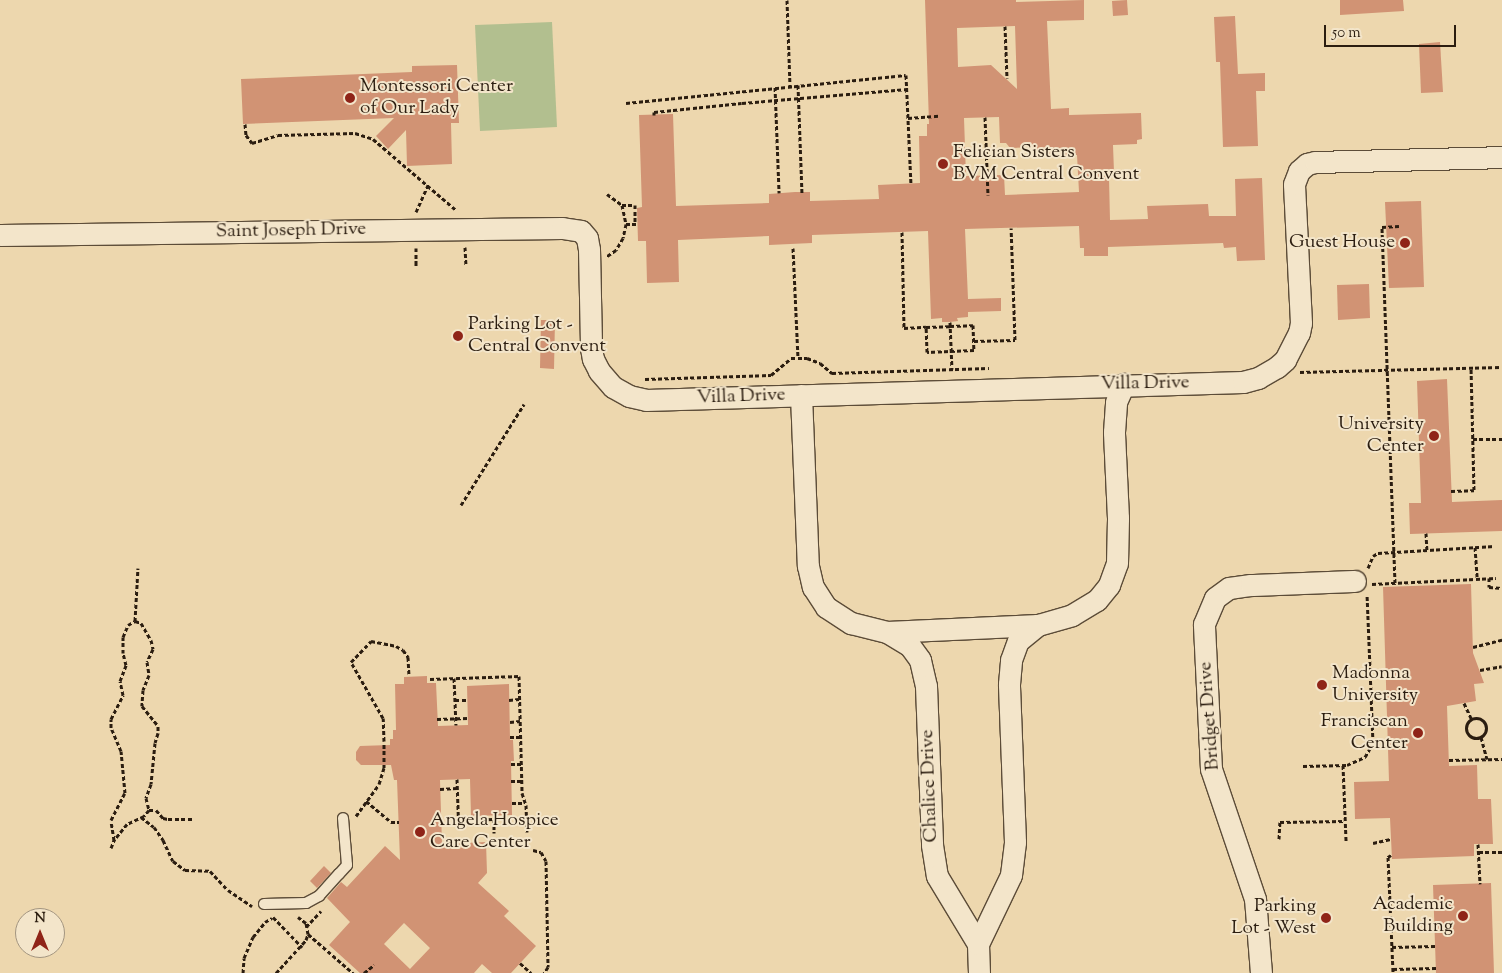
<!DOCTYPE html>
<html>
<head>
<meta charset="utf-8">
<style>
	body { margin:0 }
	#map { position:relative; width:1502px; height:973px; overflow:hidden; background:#edd7ae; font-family:"Sorts Mill Goudy",serif }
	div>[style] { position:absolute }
	.green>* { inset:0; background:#b2bf8f }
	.building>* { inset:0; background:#d19374 }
	.path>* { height:3px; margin-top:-1.5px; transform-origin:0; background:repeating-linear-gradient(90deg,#2b1d10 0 4px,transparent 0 6.5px) }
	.path>.ring { margin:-1.5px; padding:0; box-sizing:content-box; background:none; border:3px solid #2b1d10; border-radius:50% }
	.roads { filter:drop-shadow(1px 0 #5c4c38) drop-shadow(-1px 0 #5c4c38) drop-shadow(0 1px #5c4c38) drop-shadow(0 -1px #5c4c38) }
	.service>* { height:10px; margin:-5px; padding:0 5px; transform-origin:5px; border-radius:5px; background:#f3e5ca }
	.minor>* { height:21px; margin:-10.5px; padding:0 10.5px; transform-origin:10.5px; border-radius:10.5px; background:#f3e5ca }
	.dots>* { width:14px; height:14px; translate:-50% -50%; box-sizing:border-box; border:2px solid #f3e5ca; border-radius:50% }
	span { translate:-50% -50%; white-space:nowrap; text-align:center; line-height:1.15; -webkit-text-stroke:4px #f3e5ca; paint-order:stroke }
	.poi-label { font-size:19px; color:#2b1d10 }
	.left { translate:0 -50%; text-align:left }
	.right { translate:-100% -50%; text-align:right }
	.street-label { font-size:19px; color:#2b1d10 }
	.north { position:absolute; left:15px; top:908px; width:50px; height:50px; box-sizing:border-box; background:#f3e5ca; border:1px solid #a39580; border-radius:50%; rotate:0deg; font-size:14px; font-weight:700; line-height:20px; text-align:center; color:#2b1d10 }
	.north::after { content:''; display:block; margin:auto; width:18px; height:22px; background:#8f2418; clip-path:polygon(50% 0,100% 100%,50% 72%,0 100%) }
	.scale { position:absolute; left:1324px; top:25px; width:132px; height:22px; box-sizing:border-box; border:2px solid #2b1d10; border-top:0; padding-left:6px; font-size:15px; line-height:18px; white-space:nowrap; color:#2b1d10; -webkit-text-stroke:4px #f3e5ca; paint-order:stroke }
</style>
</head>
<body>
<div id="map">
	<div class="green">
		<i style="clip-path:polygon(552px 22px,557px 127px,480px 131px,475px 25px)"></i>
	</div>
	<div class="building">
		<i style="clip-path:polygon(evenodd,925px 0,1016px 0,1016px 2px,1084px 0,1084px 20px,1047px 21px,1051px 109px,1069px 108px,1069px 115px,1141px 113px,1142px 139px,1137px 140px,1137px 144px,1113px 145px,1114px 172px,1109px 178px,1110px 220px,1148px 219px,1147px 206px,1208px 204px,1209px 216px,1236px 216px,1235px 179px,1262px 178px,1265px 260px,1237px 261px,1236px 247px,1224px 248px,1223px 243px,1108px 247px,1108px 256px,1084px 256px,1084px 248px,1080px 248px,1079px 226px,965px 229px,968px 299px,1001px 298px,1001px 311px,968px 312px,968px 317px,957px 318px,958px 321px,950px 322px,942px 322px,942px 318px,931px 319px,928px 231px,812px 235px,812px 243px,769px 245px,769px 236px,678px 240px,679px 282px,647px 283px,646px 241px,638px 241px,637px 208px,642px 207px,639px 115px,673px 114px,676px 206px,769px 203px,769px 194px,795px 192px,810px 192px,810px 201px,879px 199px,878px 185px,920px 183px,919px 136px,927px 136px,927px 124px,929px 124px,925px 0,1015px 26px,1017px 89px,991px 65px,958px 67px,957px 28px,1015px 26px,925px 0,999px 117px,1000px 143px,1006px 143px,1010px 148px,1033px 147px,1034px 157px,1077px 155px,1079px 192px,1005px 195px,1004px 175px,966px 176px,964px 118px,999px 117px)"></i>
		<i style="clip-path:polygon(1127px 0,1128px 15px,1113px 16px,1112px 1px)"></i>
		<i style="clip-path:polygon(1340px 0,1403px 0,1404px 11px,1340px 15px)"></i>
		<i style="clip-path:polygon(1235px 16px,1238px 74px,1265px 73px,1265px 91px,1256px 91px,1258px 146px,1223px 147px,1220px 62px,1216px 62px,1214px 17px)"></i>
		<i style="clip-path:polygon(1440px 42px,1443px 92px,1421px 93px,1419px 44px)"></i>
		<i style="clip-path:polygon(457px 65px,459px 123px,451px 123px,452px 164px,407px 166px,406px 130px,388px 149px,376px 136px,394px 118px,243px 124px,241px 79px,412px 72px,412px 66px)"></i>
		<i style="clip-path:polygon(1421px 201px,1424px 287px,1389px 288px,1385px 202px)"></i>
		<i style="clip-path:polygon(1369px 284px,1370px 318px,1338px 320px,1337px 285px)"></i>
		<i style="clip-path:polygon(541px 320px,555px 320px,554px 369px,540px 368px)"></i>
		<i style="clip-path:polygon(1447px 379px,1452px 502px,1502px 500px,1502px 531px,1410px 534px,1409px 503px,1421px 503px,1417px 381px)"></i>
		<i style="clip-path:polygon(1471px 584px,1473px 653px,1484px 683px,1474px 684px,1476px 701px,1447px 706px,1449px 766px,1477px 765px,1478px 799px,1491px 799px,1493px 844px,1474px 844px,1474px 856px,1392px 859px,1390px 818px,1355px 819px,1354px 782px,1389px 781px,1383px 587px)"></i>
		<i style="clip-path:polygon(evenodd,427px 676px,427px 683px,436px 683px,438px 726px,468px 725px,467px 686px,509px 684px,510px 740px,513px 740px,514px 761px,511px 761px,512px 815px,471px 816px,470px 779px,440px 780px,442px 844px,486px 842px,487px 873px,478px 883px,509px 911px,504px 916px,536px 946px,511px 973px,492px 973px,482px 964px,474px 973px,360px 973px,329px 945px,350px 922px,327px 898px,341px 882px,347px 887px,385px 846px,400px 860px,397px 780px,394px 780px,391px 765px,361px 765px,356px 760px,356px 752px,360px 746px,390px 745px,390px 739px,393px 739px,393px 730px,396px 730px,395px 684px,404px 684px,404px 677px,427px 676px,404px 923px,430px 948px,410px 969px,384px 944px,404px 923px)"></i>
		<i style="clip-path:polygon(324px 866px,331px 873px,317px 888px,310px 881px)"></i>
		<i style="clip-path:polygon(1491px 883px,1494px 973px,1436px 973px,1433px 885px)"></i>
	</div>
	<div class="path">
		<i style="left:787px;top:0;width:86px;rotate:88deg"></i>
		<i style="left:1005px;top:26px;width:52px;rotate:87.8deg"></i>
		<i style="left:798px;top:85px;width:108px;rotate:87.9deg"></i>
		<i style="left:775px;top:87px;width:106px;rotate:87.8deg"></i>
		<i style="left:626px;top:103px;width:281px;rotate:-5.7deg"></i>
		<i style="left:906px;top:75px;width:109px;rotate:87.4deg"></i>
		<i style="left:654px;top:115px;width:3px;rotate:-90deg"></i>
		<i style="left:654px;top:112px;width:88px;rotate:-5.8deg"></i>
		<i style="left:742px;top:103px;width:166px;rotate:-4.8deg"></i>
		<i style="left:985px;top:117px;width:78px;rotate:87.8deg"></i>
		<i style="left:908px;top:118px;width:31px;rotate:-4deg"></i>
		<i style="left:245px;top:124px;width:11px;rotate:85deg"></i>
		<i style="left:246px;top:135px;width:10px;rotate:53deg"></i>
		<i style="left:252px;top:143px;width:27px;rotate:-17deg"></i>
		<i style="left:278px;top:135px;width:77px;rotate:-1.5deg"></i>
		<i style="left:355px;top:133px;width:19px;rotate:18deg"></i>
		<i style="left:373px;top:139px;width:109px;rotate:40.5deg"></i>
		<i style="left:607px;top:194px;width:19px;rotate:36deg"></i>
		<i style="left:622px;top:205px;width:19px;rotate:78deg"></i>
		<i style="left:626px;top:224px;width:14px;rotate:102deg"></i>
		<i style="left:623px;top:238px;width:14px;rotate:120deg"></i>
		<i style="left:616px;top:250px;width:11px;rotate:146deg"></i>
		<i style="left:622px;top:205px;width:13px"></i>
		<i style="left:635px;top:205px;width:19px;rotate:90deg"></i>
		<i style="left:416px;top:212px;width:30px;rotate:-66deg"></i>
		<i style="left:626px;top:224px;width:12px"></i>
		<i style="left:902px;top:232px;width:96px;rotate:88.8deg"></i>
		<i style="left:904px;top:328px;width:22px;rotate:-3deg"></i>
		<i style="left:926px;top:327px;width:24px;rotate:-2deg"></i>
		<i style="left:950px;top:326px;width:23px;rotate:-2deg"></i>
		<i style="left:973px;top:325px;width:25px;rotate:88deg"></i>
		<i style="left:974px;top:350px;width:47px;rotate:177.6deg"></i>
		<i style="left:927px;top:352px;width:25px;rotate:-92deg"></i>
		<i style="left:465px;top:247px;width:18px;rotate:87deg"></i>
		<i style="left:416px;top:248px;width:18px;rotate:90deg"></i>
		<i style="left:793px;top:248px;width:110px;rotate:87.4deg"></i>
		<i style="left:950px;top:322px;width:47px;rotate:87.6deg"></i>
		<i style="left:974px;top:341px;width:41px;rotate:-1.4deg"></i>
		<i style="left:1015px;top:340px;width:112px;rotate:-92deg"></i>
		<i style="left:1300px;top:372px;width:201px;rotate:-1.4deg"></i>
		<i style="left:645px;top:379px;width:126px;rotate:-1.8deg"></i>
		<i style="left:771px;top:375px;width:26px;rotate:-40deg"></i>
		<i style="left:791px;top:358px;width:16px"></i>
		<i style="left:807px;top:358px;width:14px;rotate:21deg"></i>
		<i style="left:820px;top:363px;width:16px;rotate:40deg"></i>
		<i style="left:832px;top:373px;width:157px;rotate:-1.8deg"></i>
		<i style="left:1473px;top:439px;width:29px"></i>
		<i style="left:1451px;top:491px;width:23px;rotate:-2deg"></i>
		<i style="left:1474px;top:490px;width:122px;rotate:-91.4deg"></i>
		<i style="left:461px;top:505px;width:119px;rotate:-58deg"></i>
		<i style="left:1426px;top:533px;width:17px;rotate:87deg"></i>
		<i style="left:1475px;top:547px;width:32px;rotate:86deg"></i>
		<i style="left:1368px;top:568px;width:13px;rotate:-67deg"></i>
		<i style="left:1373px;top:556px;width:6px;rotate:-31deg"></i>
		<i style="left:1378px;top:553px;width:117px;rotate:-3.4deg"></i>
		<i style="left:1489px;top:578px;width:9px;rotate:90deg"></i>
		<i style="left:1489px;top:587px;width:13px;rotate:4deg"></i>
		<i style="left:1395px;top:583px;width:356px;rotate:-92.1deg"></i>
		<i style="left:1382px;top:227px;width:17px;rotate:-3deg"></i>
		<i style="left:1372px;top:584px;width:124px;rotate:-2.8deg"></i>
		<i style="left:135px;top:621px;width:6px;rotate:18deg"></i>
		<i style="left:141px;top:623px;width:20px;rotate:60deg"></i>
		<i style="left:151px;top:640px;width:9px;rotate:77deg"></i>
		<i style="left:153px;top:649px;width:14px;rotate:115deg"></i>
		<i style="left:147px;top:662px;width:13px;rotate:81deg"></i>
		<i style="left:149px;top:675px;width:16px;rotate:112deg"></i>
		<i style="left:143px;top:690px;width:16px;rotate:94deg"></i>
		<i style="left:142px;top:706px;width:26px;rotate:51deg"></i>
		<i style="left:158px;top:726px;width:7px;rotate:90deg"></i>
		<i style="left:158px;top:733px;width:10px;rotate:107deg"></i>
		<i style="left:155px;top:743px;width:41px;rotate:95.6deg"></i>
		<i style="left:151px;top:784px;width:15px;rotate:110deg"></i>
		<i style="left:146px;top:798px;width:12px;rotate:76deg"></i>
		<i style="left:149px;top:810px;width:8px;rotate:130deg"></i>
		<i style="left:144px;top:816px;width:19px;rotate:155deg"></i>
		<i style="left:127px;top:824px;width:21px;rotate:129deg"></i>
		<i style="left:114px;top:840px;width:20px;rotate:-99deg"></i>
		<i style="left:111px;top:820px;width:30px;rotate:-63deg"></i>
		<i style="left:125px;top:793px;width:42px;rotate:-95.4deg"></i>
		<i style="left:121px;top:751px;width:25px;rotate:-113deg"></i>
		<i style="left:111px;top:728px;width:9px;rotate:-90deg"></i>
		<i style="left:111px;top:719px;width:27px;rotate:-63deg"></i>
		<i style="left:123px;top:695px;width:14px;rotate:-102deg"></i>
		<i style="left:120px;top:681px;width:17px;rotate:-69deg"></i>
		<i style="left:126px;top:665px;width:12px;rotate:-104deg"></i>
		<i style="left:123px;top:653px;width:16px;rotate:-90deg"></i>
		<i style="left:123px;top:637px;width:13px;rotate:-67deg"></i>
		<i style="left:128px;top:625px;width:8px;rotate:-30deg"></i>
		<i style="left:135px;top:621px;width:53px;rotate:-86.8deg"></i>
		<i style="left:1473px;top:647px;width:30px;rotate:-14deg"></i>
		<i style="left:1480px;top:670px;width:22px;rotate:-10deg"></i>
		<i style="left:454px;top:678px;width:47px;rotate:87.6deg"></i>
		<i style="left:430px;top:679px;width:89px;rotate:-1.9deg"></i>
		<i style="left:519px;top:676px;width:117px;rotate:88.5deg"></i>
		<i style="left:522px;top:793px;width:13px;rotate:72deg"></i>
		<i style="left:526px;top:805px;width:27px;rotate:88deg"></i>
		<i style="left:455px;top:700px;width:13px"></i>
		<i style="left:509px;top:700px;width:10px;rotate:-6deg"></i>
		<i style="left:1464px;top:703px;width:17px;rotate:65deg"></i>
		<i class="ring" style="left:1466px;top:718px;width:17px;height:17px"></i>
		<i style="left:437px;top:719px;width:31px;rotate:-2deg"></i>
		<i style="left:510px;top:722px;width:10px;rotate:-6deg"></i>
		<i style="left:510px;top:737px;width:10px"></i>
		<i style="left:1481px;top:737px;width:23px;rotate:75deg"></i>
		<i style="left:1449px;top:760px;width:53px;rotate:-1.1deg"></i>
		<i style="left:511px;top:764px;width:10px"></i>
		<i style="left:1343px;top:765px;width:76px;rotate:87.7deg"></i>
		<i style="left:1303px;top:766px;width:44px;rotate:-1.3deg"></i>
		<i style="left:1347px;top:765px;width:20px;rotate:-24deg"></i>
		<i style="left:1365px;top:757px;width:16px;rotate:-60deg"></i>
		<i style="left:1373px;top:743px;width:149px;rotate:-92.3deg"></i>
		<i style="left:457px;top:779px;width:37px;rotate:88deg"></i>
		<i style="left:458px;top:816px;width:6px;rotate:45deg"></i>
		<i style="left:462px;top:820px;width:32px;rotate:-2deg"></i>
		<i style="left:494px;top:819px;width:14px;rotate:90deg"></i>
		<i style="left:511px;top:781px;width:10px"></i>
		<i style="left:440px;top:789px;width:17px;rotate:-3deg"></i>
		<i style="left:366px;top:801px;width:33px;rotate:40deg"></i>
		<i style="left:391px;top:822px;width:8px"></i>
		<i style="left:512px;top:803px;width:13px"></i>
		<i style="left:149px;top:810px;width:7px"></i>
		<i style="left:156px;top:810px;width:11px;rotate:49deg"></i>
		<i style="left:163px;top:818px;width:5px;rotate:11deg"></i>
		<i style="left:168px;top:819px;width:24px"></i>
		<i style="left:356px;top:816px;width:39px;rotate:-54deg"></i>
		<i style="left:379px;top:784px;width:17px;rotate:-73deg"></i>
		<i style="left:384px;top:768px;width:27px;rotate:-90deg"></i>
		<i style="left:384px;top:741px;width:23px;rotate:-92deg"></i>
		<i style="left:383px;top:718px;width:64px;rotate:-119.7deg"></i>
		<i style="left:351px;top:662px;width:29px;rotate:-46deg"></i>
		<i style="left:371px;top:641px;width:25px;rotate:11deg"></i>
		<i style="left:396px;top:646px;width:8px;rotate:30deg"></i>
		<i style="left:403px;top:650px;width:9px;rotate:54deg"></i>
		<i style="left:408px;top:657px;width:17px;rotate:87deg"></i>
		<i style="left:141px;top:817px;width:16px;rotate:38deg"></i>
		<i style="left:154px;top:827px;width:16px;rotate:55deg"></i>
		<i style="left:163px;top:840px;width:23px;rotate:65deg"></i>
		<i style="left:173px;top:861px;width:15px;rotate:37deg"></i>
		<i style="left:185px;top:870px;width:25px;rotate:2deg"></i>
		<i style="left:210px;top:871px;width:26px;rotate:47deg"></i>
		<i style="left:228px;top:890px;width:29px;rotate:34deg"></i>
		<i style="left:1279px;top:839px;width:17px;rotate:-87deg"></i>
		<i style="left:1280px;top:822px;width:65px;rotate:-0.9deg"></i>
		<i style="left:1373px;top:843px;width:18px;rotate:-13deg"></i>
		<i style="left:1478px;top:844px;width:40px;rotate:87.1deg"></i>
		<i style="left:111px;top:848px;width:9px;rotate:-69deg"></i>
		<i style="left:533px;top:850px;width:8px;rotate:14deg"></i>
		<i style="left:541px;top:852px;width:10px;rotate:61deg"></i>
		<i style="left:546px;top:861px;width:106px;rotate:88.9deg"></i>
		<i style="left:548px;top:967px;width:7px;rotate:124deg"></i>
		<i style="left:1479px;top:852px;width:23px"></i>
		<i style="left:1391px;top:855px;width:4px;rotate:146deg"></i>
		<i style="left:1388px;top:857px;width:116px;rotate:87.5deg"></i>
		<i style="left:273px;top:917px;width:42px;rotate:46deg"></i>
		<i style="left:306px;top:927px;width:22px;rotate:-47deg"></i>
		<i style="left:308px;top:934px;width:60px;rotate:40.9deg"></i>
		<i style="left:1392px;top:947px;width:43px;rotate:-1.3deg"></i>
		<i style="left:520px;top:963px;width:15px;rotate:42deg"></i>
		<i style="left:1393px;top:969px;width:43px;rotate:-1.3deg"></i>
		<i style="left:243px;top:973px;width:15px;rotate:-86deg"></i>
		<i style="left:244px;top:958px;width:23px;rotate:-67deg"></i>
		<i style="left:253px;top:937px;width:19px;rotate:-51deg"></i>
		<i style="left:265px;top:922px;width:8px;rotate:-30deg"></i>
		<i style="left:276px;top:973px;width:45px;rotate:-47.7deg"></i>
		<i style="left:306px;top:940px;width:6px;rotate:-72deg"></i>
		<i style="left:308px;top:934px;width:11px;rotate:-100deg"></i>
		<i style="left:306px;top:923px;width:10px;rotate:-143deg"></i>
		<i style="left:364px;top:973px;width:13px;rotate:-39deg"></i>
	</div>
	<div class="roads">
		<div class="service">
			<i style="left:264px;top:904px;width:42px;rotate:-1.4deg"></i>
			<i style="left:306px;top:903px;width:15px;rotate:-28deg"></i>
			<i style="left:319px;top:896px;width:30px;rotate:-48deg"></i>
			<i style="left:339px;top:874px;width:12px;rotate:-48deg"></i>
			<i style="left:347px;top:865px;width:47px;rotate:-94.9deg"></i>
		</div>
		<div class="minor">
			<i style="left:0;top:235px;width:562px;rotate:-0.71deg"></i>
			<i style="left:562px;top:228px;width:19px;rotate:9deg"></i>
			<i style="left:581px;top:231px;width:9px;rotate:49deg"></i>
			<i style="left:587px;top:238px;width:11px;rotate:80deg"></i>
			<i style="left:589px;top:249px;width:99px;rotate:88.8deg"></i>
			<i style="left:591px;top:348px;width:11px;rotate:80deg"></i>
			<i style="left:593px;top:359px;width:13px;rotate:63deg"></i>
			<i style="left:599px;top:371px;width:21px;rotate:49deg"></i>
			<i style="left:613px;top:387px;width:18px;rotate:29deg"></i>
			<i style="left:629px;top:396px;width:17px;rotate:13deg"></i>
			<i style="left:646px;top:400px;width:597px;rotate:-1.73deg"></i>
			<i style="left:1243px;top:382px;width:16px;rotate:-15deg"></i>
			<i style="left:1258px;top:378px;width:22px;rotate:-30deg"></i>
			<i style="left:1277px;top:367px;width:11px;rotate:-41deg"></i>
			<i style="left:1285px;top:360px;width:30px;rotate:-63deg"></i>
			<i style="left:1299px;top:333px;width:10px;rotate:-79deg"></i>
			<i style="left:1301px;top:323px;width:139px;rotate:-92.9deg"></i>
			<i style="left:1294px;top:184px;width:14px;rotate:-69deg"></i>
			<i style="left:1299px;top:171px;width:11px;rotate:-41deg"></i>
			<i style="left:1307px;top:164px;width:8px;rotate:-14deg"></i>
			<i style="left:1315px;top:162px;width:187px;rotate:-1.5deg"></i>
			<i style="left:801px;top:395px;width:171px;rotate:87.7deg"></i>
			<i style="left:808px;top:566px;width:22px;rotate:77deg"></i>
			<i style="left:813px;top:587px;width:24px;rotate:57deg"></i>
			<i style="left:826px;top:607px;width:30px;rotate:33deg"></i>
			<i style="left:851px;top:623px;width:37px;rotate:14deg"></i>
			<i style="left:887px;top:632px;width:27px;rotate:31deg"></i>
			<i style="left:910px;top:646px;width:17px;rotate:54deg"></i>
			<i style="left:920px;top:660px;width:27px;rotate:77deg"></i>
			<i style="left:926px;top:686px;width:159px;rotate:87.8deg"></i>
			<i style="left:932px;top:845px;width:31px;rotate:81deg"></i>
			<i style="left:937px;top:876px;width:79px;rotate:58.9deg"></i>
			<i style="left:887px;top:632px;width:151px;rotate:-2.7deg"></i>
			<i style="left:979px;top:973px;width:29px;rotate:-92deg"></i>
			<i style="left:978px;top:944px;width:76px;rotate:-64.4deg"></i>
			<i style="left:1011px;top:875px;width:33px;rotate:-83deg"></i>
			<i style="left:1015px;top:842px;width:158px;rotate:-92.2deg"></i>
			<i style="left:1009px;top:684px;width:24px;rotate:-85deg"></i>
			<i style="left:1011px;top:660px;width:20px;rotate:-70deg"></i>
			<i style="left:1018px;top:641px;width:26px;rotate:-39deg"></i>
			<i style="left:1038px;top:625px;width:35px;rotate:-16deg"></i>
			<i style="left:1072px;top:615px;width:29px;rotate:-31deg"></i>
			<i style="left:1097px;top:600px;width:19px;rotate:-51deg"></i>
			<i style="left:1109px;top:585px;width:23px;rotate:-70deg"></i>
			<i style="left:1117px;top:563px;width:45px;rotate:-88.7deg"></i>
			<i style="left:1118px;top:518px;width:86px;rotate:-92.7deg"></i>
			<i style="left:1114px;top:432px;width:30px;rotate:-86deg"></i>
			<i style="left:1116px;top:402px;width:20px;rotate:-66deg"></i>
			<i style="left:1261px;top:973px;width:74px;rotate:-94.6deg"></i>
			<i style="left:1255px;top:899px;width:137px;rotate:-108.7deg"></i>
			<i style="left:1211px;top:769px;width:145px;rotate:-92.8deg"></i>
			<i style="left:1204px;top:624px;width:28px;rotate:-67deg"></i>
			<i style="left:1215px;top:598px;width:17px;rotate:-36deg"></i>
			<i style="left:1229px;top:588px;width:22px;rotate:-8deg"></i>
			<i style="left:1251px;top:585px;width:104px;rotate:-2.2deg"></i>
		</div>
	</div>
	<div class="dots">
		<i style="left:350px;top:98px;background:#8f2418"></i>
		<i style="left:943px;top:164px;background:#8f2418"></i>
		<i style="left:1405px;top:243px;background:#8f2418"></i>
		<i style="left:458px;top:336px;background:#8f2418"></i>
		<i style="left:1434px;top:436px;background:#8f2418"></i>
		<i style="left:1322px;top:685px;background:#8f2418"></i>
		<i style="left:1418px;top:733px;background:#8f2418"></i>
		<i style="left:420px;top:832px;background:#8f2418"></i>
		<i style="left:1463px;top:916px;background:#8f2418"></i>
		<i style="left:1326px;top:918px;background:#8f2418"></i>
	</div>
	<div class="poi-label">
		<span class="left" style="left:360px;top:98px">Montessori Center<br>of Our Lady</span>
		<span class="left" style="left:953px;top:164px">Felician Sisters<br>BVM Central Convent</span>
		<span class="right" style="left:1395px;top:243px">Guest House</span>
		<span class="left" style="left:468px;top:336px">Parking Lot -<br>Central Convent</span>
		<span class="right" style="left:1424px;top:436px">University<br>Center</span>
		<span class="left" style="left:1332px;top:685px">Madonna<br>University</span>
		<span class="right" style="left:1408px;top:733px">Franciscan<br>Center</span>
		<span class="left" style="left:430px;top:832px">Angela Hospice<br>Care Center</span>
		<span class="right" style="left:1453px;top:916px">Academic<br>Building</span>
		<span class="right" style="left:1316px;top:918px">Parking<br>Lot - West</span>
	</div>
	<div class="street-label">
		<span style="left:291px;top:231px;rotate:-1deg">Saint Joseph Drive</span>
		<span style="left:1145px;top:384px;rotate:-1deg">Villa Drive</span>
		<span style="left:741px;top:397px;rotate:-2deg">Villa Drive</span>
		<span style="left:1210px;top:716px;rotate:-94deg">Bridget Drive</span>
		<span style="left:930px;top:786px;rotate:-92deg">Chalice Drive</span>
	</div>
	<div class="north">N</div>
	<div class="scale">50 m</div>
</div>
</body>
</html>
